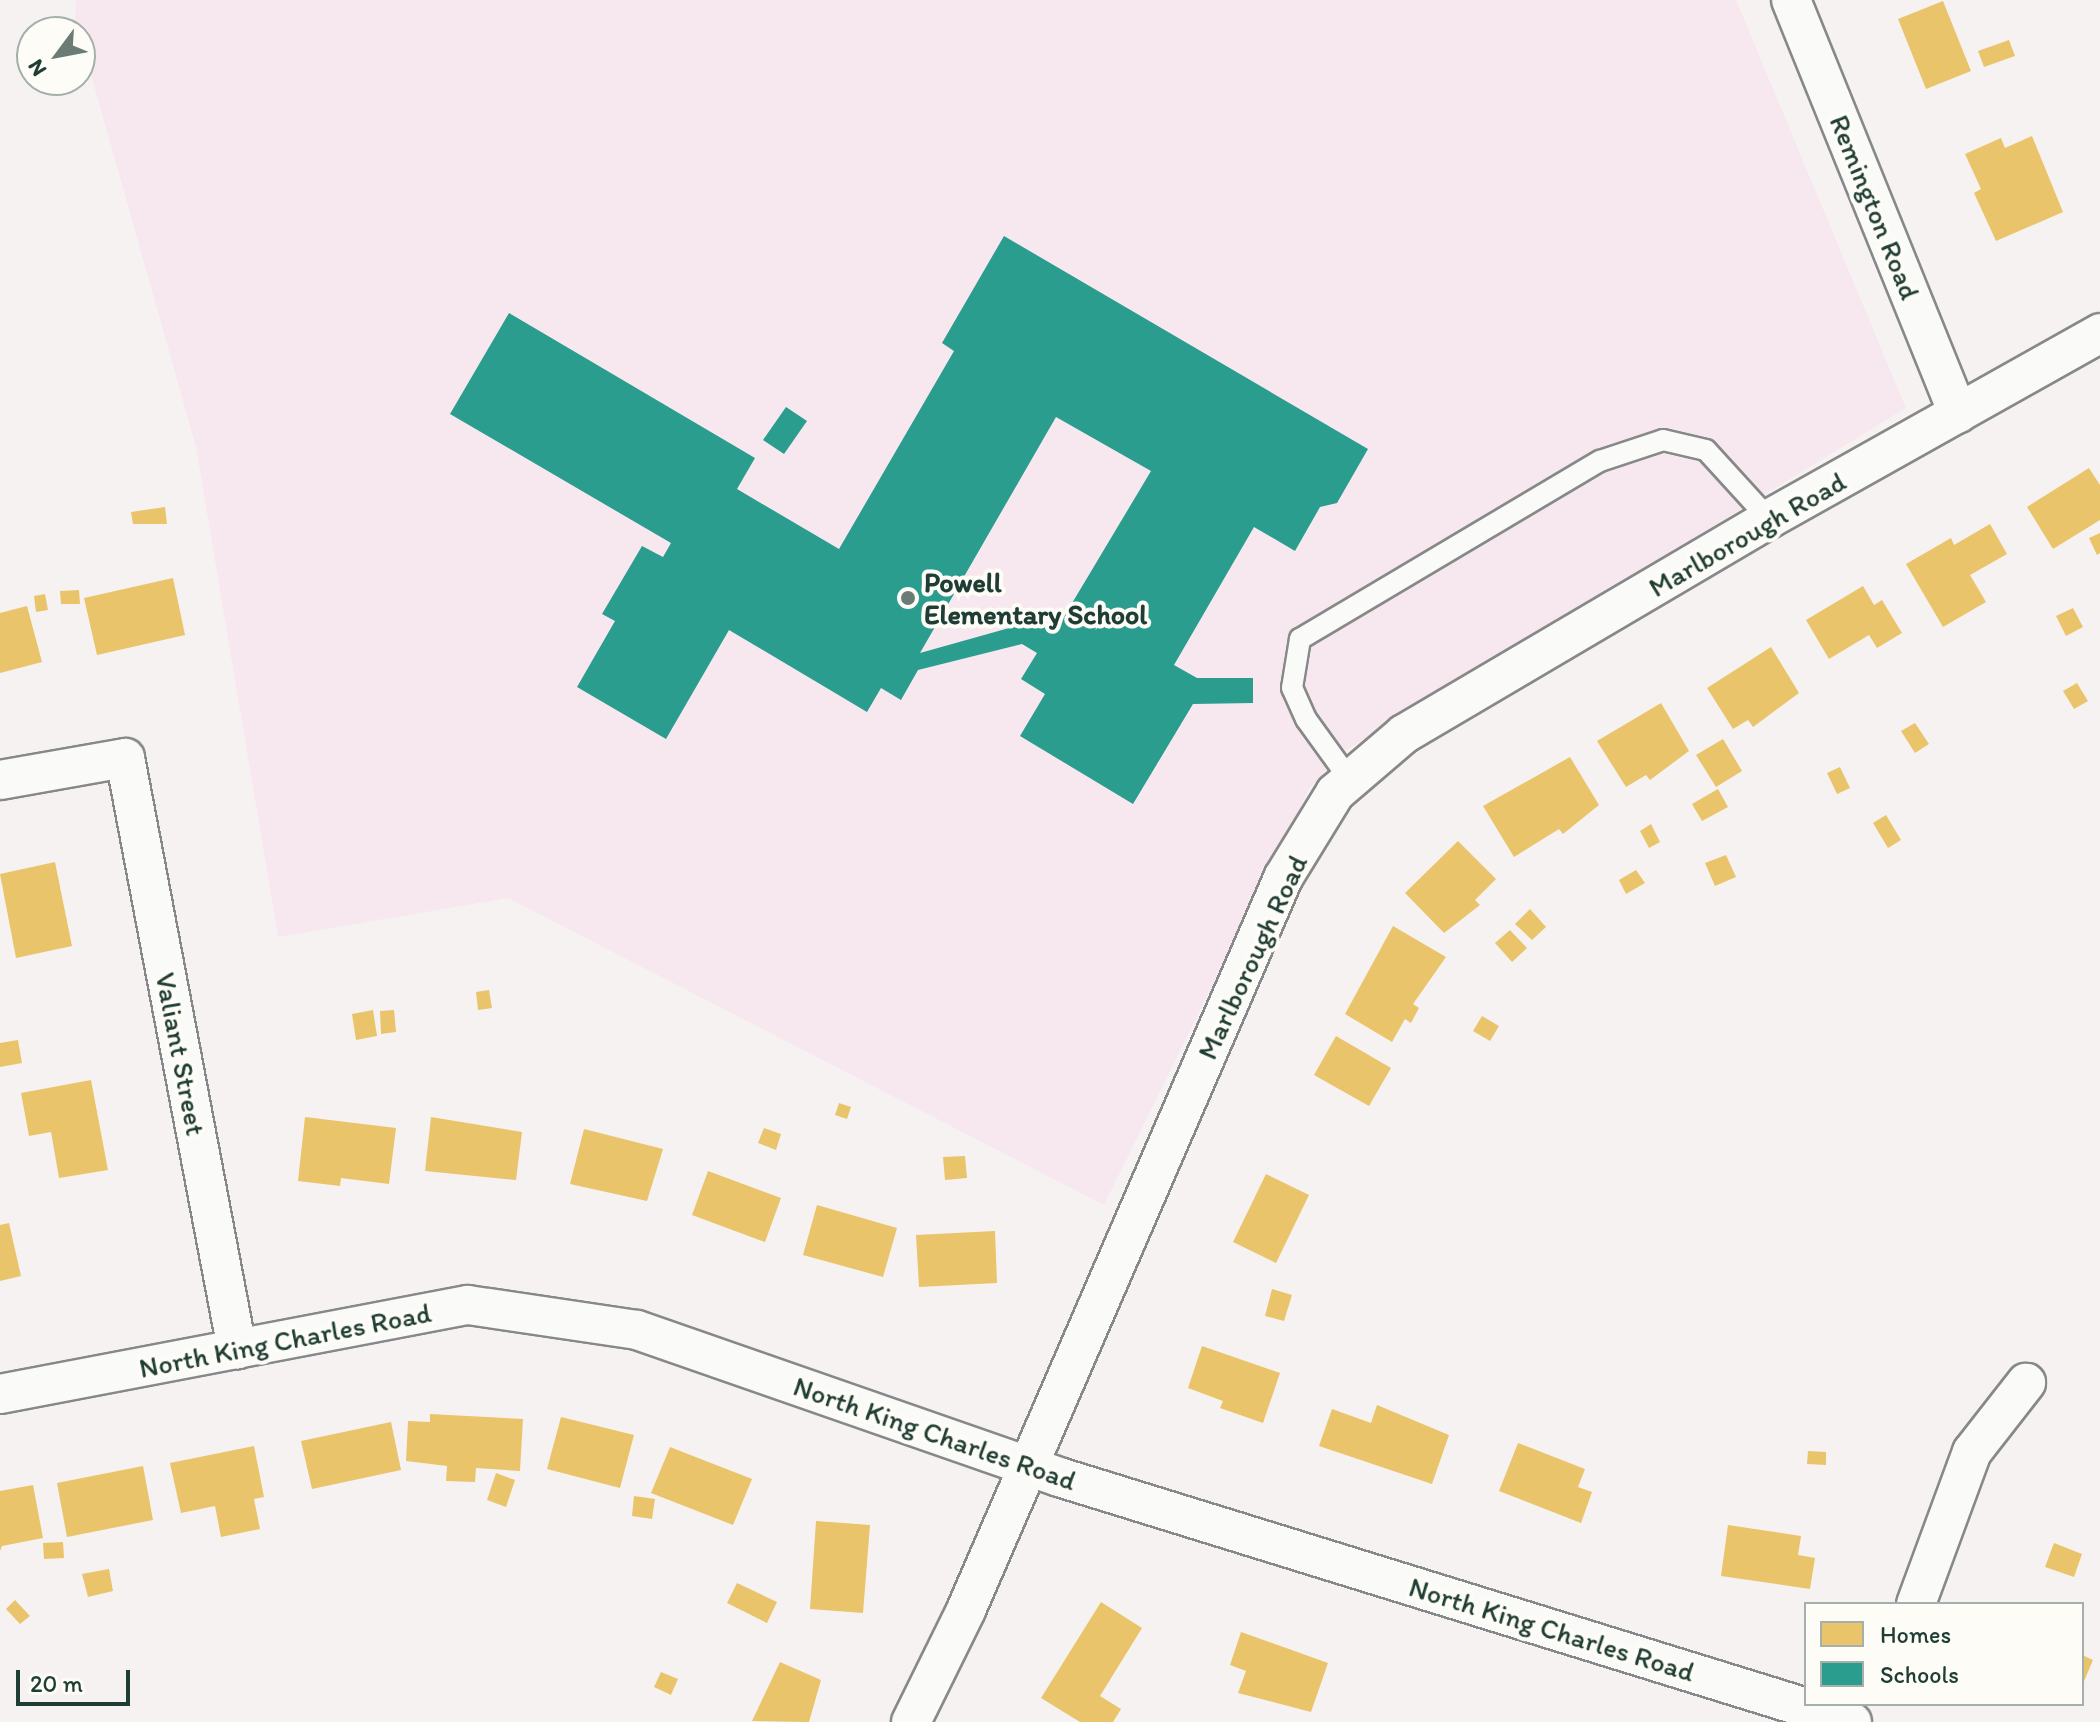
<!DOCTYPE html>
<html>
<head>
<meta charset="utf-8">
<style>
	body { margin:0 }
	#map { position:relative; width:2100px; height:1722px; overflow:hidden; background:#f7f2f2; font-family:Itim,sans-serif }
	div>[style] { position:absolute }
	.built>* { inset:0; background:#f6e8ee }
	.homes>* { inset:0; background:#e9c46a }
	.schools>* { inset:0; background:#2a9d8f }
	.roads { filter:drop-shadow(2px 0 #868987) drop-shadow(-2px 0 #868987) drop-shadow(0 2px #868987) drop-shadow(0 -2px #868987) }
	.lane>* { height:20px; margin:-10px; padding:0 10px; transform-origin:10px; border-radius:10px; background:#fafaf8 }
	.street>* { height:38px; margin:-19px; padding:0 19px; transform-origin:19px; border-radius:19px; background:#fafaf8 }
	.dots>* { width:22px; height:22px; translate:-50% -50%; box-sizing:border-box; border:4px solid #fdfcf7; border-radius:50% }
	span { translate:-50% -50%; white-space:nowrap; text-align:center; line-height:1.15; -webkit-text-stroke:8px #fdfcf7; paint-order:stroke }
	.street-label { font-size:28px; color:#1f3d34 }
	.poi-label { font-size:28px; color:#1f3d34; font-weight:700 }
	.left { translate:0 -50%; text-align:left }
	.legend { position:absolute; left:1804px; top:1602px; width:280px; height:104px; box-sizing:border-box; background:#fdfcf7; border:2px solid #a4b0a9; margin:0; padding:10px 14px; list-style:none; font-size:24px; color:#1f3d34 }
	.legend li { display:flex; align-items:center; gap:16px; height:40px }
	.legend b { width:40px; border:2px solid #a4b0a9 }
	.north { position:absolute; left:16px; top:16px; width:80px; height:80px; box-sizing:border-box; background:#fdfcf7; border:2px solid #a4b0a9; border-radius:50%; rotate:238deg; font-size:22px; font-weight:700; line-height:32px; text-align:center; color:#1f3d34 }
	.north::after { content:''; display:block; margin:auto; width:28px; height:36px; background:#6b7c76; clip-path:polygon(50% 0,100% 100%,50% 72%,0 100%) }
	.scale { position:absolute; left:16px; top:1670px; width:114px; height:36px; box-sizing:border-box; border:4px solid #1f3d34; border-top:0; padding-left:10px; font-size:24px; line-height:28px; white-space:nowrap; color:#1f3d34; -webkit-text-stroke:6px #fdfcf7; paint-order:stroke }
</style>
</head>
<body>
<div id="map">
	<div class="built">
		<i style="clip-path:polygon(76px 0,1736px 0,1906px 408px,1346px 750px,1309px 789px,1104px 1205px,508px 898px,278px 937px,196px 447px,75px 18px)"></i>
	</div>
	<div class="homes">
		<i style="clip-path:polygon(1943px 1px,1971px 71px,1926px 89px,1898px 19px)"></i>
		<i style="clip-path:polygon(2009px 40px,2015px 56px,1984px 67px,1978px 51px)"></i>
		<i style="clip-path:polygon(2032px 136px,2063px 212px,1996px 241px,1974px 193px,1981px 189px,1965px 154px,2001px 138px,2005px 148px)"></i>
		<i style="clip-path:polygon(2089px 468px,2100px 485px,2100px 520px,2053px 549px,2027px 507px)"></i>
		<i style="clip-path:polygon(165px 507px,167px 524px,133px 524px,131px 512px)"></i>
		<i style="clip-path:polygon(1990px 524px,2007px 554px,1970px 575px,1986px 602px,1943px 627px,1906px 564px,1951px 538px,1954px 545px)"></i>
		<i style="clip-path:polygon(2100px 533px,2100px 553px,2097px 555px,2089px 538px)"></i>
		<i style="clip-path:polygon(173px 578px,185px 635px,97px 655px,84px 598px)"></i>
		<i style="clip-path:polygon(1863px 586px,1874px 605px,1882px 600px,1902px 633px,1877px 648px,1869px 635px,1829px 659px,1806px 620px)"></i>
		<i style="clip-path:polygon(79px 590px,80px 604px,61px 604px,60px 591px)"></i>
		<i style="clip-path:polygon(45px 594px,48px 610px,36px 612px,34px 596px)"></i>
		<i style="clip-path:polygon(27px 606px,42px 662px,0 673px,0 613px)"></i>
		<i style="clip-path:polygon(2073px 608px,2083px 627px,2066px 636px,2056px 616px)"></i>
		<i style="clip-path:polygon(1771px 647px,1799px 693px,1753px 727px,1748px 720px,1733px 729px,1707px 688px)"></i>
		<i style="clip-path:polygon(2077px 683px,2088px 701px,2074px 709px,2063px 691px)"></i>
		<i style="clip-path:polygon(1661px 703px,1689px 751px,1650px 780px,1646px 775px,1626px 787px,1597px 741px)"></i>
		<i style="clip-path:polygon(1915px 723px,1929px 744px,1915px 753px,1901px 731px)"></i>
		<i style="clip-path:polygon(1723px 739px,1742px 771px,1716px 787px,1696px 755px)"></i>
		<i style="clip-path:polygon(1570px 757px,1599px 805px,1563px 834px,1559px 829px,1514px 857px,1483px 806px)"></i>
		<i style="clip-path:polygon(1840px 767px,1850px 788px,1837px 794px,1827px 773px)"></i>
		<i style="clip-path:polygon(1718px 789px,1728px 807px,1702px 821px,1692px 804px)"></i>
		<i style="clip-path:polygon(1886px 815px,1901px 840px,1888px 848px,1873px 823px)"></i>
		<i style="clip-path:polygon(1651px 824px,1660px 842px,1649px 848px,1640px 831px)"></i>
		<i style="clip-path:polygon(1458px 841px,1496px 879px,1475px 900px,1480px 905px,1444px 933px,1405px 893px)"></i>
		<i style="clip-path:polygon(1726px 855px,1736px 877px,1715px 886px,1705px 863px)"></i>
		<i style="clip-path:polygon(55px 862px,72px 946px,16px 958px,0 874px)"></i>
		<i style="clip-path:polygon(1636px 870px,1645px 883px,1626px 894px,1619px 880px)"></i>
		<i style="clip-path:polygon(1530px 909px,1546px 927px,1532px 940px,1515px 924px)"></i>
		<i style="clip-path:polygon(1393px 926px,1446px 957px,1413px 1004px,1419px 1008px,1411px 1023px,1405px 1019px,1392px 1042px,1345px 1014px)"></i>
		<i style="clip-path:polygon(1510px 930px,1527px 948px,1512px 962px,1495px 943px)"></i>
		<i style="clip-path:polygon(489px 990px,492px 1008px,478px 1010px,476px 992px)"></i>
		<i style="clip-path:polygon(373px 1010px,377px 1036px,356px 1040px,352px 1014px)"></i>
		<i style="clip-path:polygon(394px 1010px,396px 1032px,381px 1034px,380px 1011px)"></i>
		<i style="clip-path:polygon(1482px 1016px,1499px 1026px,1490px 1041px,1473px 1031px)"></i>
		<i style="clip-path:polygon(1336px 1036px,1391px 1068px,1369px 1106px,1314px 1075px)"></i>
		<i style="clip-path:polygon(18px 1040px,22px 1063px,0 1067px,0 1043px)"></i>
		<i style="clip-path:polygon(91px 1080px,108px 1170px,59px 1178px,51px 1132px,29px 1136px,21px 1093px)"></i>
		<i style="clip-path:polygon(839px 1103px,851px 1107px,847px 1119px,835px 1115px)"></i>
		<i style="clip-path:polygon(305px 1117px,396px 1128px,389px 1184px,341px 1178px,340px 1186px,298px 1181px)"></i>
		<i style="clip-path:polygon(431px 1117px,522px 1132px,516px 1180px,425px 1171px)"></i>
		<i style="clip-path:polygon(764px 1128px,781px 1134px,776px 1150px,758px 1143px)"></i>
		<i style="clip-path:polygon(584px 1129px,663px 1149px,647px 1201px,570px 1184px)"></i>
		<i style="clip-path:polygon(965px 1156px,967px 1178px,945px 1180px,943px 1157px)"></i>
		<i style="clip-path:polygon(708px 1171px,781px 1198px,765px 1242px,692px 1215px)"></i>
		<i style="clip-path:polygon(1266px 1174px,1309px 1195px,1276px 1263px,1233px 1242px)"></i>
		<i style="clip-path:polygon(817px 1205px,897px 1228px,883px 1277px,803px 1255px)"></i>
		<i style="clip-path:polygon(9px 1223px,21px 1276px,0 1281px,0 1225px)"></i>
		<i style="clip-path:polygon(995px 1231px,997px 1283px,919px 1287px,916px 1235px)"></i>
		<i style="clip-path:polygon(1272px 1289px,1292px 1295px,1284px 1321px,1265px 1316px)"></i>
		<i style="clip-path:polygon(1202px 1346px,1280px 1373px,1263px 1423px,1220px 1408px,1223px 1401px,1188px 1388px)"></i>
		<i style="clip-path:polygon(1377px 1405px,1449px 1435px,1432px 1484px,1319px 1446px,1332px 1409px,1371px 1423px)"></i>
		<i style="clip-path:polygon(430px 1414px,523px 1419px,520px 1471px,476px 1468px,475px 1482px,446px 1481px,447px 1466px,406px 1461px,408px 1421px,430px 1422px)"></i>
		<i style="clip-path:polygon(561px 1417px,634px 1435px,620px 1488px,547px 1469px)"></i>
		<i style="clip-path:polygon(391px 1422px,401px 1470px,312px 1489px,301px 1441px)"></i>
		<i style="clip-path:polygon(1518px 1443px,1585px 1469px,1578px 1487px,1592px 1492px,1581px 1523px,1499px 1491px)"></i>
		<i style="clip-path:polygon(254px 1446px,264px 1497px,254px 1499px,260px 1529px,221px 1537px,215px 1506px,181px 1513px,170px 1463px)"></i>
		<i style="clip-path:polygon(670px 1447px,752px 1479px,733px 1525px,651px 1493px)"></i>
		<i style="clip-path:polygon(1808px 1451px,1826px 1452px,1826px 1465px,1807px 1464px)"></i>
		<i style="clip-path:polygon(143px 1466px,153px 1520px,67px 1537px,57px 1483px)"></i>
		<i style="clip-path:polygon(496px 1473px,515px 1480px,506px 1507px,487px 1500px)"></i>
		<i style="clip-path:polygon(33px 1485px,43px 1538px,2px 1546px,0 1551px,0 1491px)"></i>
		<i style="clip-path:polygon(634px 1496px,655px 1499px,652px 1519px,632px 1516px)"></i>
		<i style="clip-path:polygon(816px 1521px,870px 1525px,863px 1613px,810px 1609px)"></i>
		<i style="clip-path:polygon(1728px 1525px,1801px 1536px,1798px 1555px,1815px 1558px,1810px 1589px,1721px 1576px)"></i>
		<i style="clip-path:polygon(63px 1542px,64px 1558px,44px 1559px,43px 1543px)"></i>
		<i style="clip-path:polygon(2054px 1543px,2082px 1554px,2074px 1577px,2045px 1567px)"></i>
		<i style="clip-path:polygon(109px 1569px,113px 1591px,88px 1597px,82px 1574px)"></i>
		<i style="clip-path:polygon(737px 1583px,777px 1602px,767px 1623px,727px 1603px)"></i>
		<i style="clip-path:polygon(15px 1600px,30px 1616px,20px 1624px,6px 1609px)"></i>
		<i style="clip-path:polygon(1101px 1602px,1142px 1628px,1100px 1696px,1121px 1709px,1113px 1722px,1080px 1722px,1041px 1698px)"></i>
		<i style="clip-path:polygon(1241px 1632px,1328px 1663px,1311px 1712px,1238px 1693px,1246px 1671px,1230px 1665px)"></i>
		<i style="clip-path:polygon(2082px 1655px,2093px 1660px,2082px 1686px)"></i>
		<i style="clip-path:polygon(780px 1662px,821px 1680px,809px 1722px,752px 1721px)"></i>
		<i style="clip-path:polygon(661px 1672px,678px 1679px,671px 1695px,654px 1687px)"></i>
	</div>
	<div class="schools">
		<i style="clip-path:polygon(evenodd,1004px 236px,1368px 449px,1337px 503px,1320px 507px,1295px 551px,1254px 527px,1174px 665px,1197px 678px,1253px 678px,1253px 703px,1193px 704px,1133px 804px,1020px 736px,1045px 694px,1021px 679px,1037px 653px,1022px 644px,918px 670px,901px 700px,881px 688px,867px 712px,729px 630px,666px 739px,577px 687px,615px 621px,602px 614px,642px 546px,663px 557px,671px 543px,450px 414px,509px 313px,755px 458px,737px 489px,839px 549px,954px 351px,942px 343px,1004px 236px,1056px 417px,1151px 471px,1056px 630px,1038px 620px,920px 653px,1056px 417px)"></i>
		<i style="clip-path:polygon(786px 407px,807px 421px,784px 454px,763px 440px)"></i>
	</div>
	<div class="roads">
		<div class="lane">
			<i style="left:1350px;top:780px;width:75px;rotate:-125.8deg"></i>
			<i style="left:1306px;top:719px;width:34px;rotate:-114deg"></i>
			<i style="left:1292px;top:688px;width:50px;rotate:-80.7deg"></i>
			<i style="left:1300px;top:639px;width:349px;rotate:-30.7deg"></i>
			<i style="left:1600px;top:461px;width:66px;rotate:-18.4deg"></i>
			<i style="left:1663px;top:440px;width:44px;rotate:13.1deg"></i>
			<i style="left:1706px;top:450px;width:93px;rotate:47.6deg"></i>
		</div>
		<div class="street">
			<i style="left:1791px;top:0;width:446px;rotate:68deg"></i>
			<i style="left:0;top:780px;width:127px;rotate:-10deg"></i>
			<i style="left:125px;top:758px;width:602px;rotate:79.27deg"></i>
			<i style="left:0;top:1394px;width:476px;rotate:-10.8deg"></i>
			<i style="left:468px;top:1305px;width:171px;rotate:8.4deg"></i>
			<i style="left:637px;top:1330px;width:447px;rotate:19.2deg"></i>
			<i style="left:1059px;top:1477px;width:830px;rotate:17.17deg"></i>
			<i style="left:1916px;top:1604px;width:162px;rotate:-69.8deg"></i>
			<i style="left:1972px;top:1452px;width:88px;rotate:-52deg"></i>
			<i style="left:911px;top:1722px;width:125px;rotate:-63.8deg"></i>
			<i style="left:966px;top:1610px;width:798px;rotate:-66.58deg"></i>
			<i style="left:1283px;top:878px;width:100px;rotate:-58.5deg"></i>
			<i style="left:1335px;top:793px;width:91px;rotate:-40.5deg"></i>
			<i style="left:1404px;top:734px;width:424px;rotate:-30.5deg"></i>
			<i style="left:1769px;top:519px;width:380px;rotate:-29.3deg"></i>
		</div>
	</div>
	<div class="dots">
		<i style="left:908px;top:598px;background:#6b7c76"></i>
	</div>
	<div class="street-label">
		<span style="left:1875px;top:207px;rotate:68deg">Remington Road</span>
		<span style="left:1747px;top:534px;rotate:-30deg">Marlborough Road</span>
		<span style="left:1252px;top:957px;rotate:-65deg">Marlborough Road</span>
		<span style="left:181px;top:1054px;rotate:79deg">Valiant Street</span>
		<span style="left:285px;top:1340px;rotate:-11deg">North King Charles Road</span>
		<span style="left:935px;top:1433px;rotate:19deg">North King Charles Road</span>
		<span style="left:1552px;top:1629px;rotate:17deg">North King Charles Road</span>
	</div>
	<div class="poi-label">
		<span class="left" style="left:924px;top:598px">Powell<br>Elementary School</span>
	</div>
	<ul class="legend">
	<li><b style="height:22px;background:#e9c46a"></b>Homes</li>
	<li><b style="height:22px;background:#2a9d8f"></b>Schools</li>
	</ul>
	<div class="north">N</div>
	<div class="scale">20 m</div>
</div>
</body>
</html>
